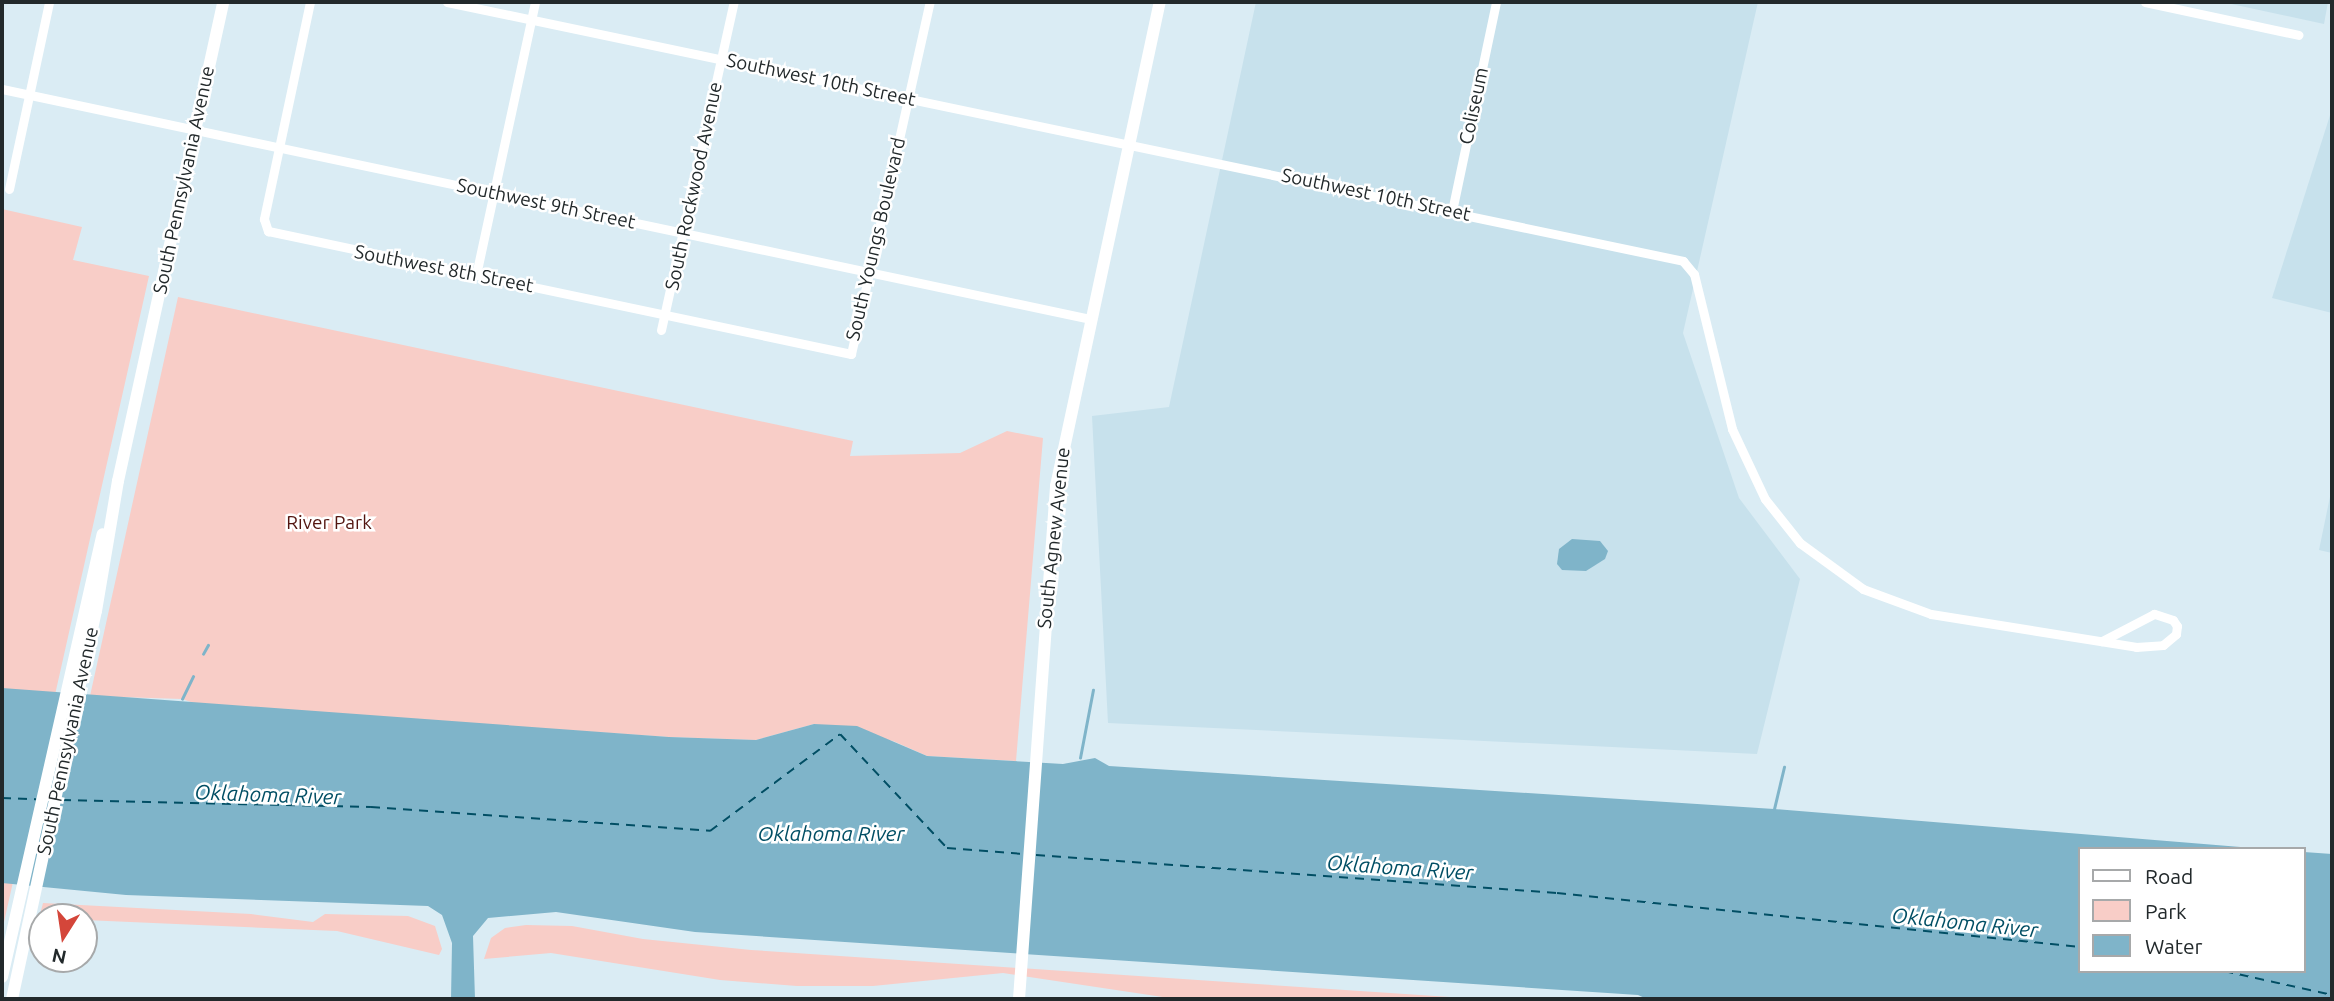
<!DOCTYPE html>
<html>
<head>
<meta charset="utf-8">
<style>
	body { margin:0 }
	#map { position:relative; width:2334px; height:1001px; overflow:hidden; background:#daecf4; font-family:Ubuntu,sans-serif }
	div>[style] { position:absolute }
	.built>* { inset:0; background:#c7e1ec }
	.green>* { inset:0; background:#f8cdc7 }
	.water>* { inset:0; background:#7fb4c9 }
	.stream>* { height:2.5px; margin:-1.25px; padding:0 1.25px; transform-origin:1.25px; border-radius:1.25px; background:#7fb4c9 }
	.ferry>* { height:2px; margin-top:-1px; transform-origin:0; background:repeating-linear-gradient(90deg,#014e64 0 9px,transparent 0 16px) }
	.minor>* { height:9px; margin:-4.5px; padding:0 4.5px; transform-origin:4.5px; border-radius:4.5px; background:#fff }
	.secondary>* { height:12px; margin:-6px; padding:0 6px; transform-origin:6px; border-radius:6px; background:#fff }
	span { translate:-50% -50%; white-space:nowrap; text-align:center; line-height:1.15; -webkit-text-stroke:5px #fff; paint-order:stroke }
	.street-label { font-size:19px; color:#22292b }
	.park-label { font-size:19px; color:#52140f }
	.water-label { font-size:21px; color:#014e64; font-style:italic }
	.frame { position:absolute; inset:0; border:4px solid #22292b; pointer-events:none }
	.legend { position:absolute; left:2078px; top:847px; width:228px; height:126px; box-sizing:border-box; background:#fff; border:2px solid #a7a9aa; margin:0; padding:9px 12px; list-style:none; font-size:21px; color:#22292b }
	.legend li { display:flex; align-items:center; gap:14px; height:35px }
	.legend b { width:35px; border:2px solid #a7a9aa }
	.north { position:absolute; left:28px; top:903px; width:70px; height:70px; box-sizing:border-box; background:#fff; border:2px solid #a7a9aa; border-radius:50%; rotate:192deg; font-size:19px; font-weight:700; line-height:28px; text-align:center; color:#22292b }
	.north::after { content:''; display:block; margin:auto; width:24px; height:32px; background:#d4463a; clip-path:polygon(50% 0,100% 100%,50% 72%,0 100%) }
</style>
</head>
<body>
<div id="map">
	<div class="built">
		<i style="clip-path:polygon(1256px 2px,1758px 2px,1683px 333px,1739px 498px,1800px 579px,1757px 754px,1108px 723px,1092px 416px,1169px 407px)"></i>
		<i style="clip-path:polygon(2222px 2px,2328px 2px,2324px 24px)"></i>
		<i style="clip-path:polygon(2332px 109px,2332px 313px,2272px 298px)"></i>
		<i style="clip-path:polygon(2332px 487px,2332px 553px,2319px 550px)"></i>
	</div>
	<div class="green">
		<i style="clip-path:polygon(2px 209px,82px 227px,73px 260px,149px 276px,2px 931px)"></i>
		<i style="clip-path:polygon(178px 297px,853px 441px,850px 456px,960px 453px,1007px 431px,1043px 438px,1016px 761px,927px 756px,893px 741px,814px 724px,756px 740px,669px 737px,203px 706px,182px 699px,90px 696px)"></i>
		<i style="clip-path:polygon(43px 903px,251px 914px,313px 922px,325px 914px,408px 916px,435px 926px,442px 949px,439px 955px,337px 931px,39px 918px)"></i>
		<i style="clip-path:polygon(526px 925px,572px 926px,643px 939px,751px 950px,1480px 999px,1176px 999px,1003px 973px,873px 986px,797px 986px,720px 980px,551px 953px,484px 959px,491px 938px,505px 928px)"></i>
	</div>
	<div class="water">
		<i style="clip-path:polygon(1572px 539px,1600px 541px,1608px 551px,1605px 559px,1586px 571px,1562px 570px,1557px 564px,1559px 549px)"></i>
		<i style="clip-path:polygon(2px 688px,669px 737px,756px 740px,814px 724px,857px 726px,927px 756px,1063px 764px,1095px 758px,1109px 766px,1774px 809px,2265px 849px,2080px 849px,2080px 971px,2304px 971px,2304px 852px,2332px 854px,2332px 999px,1647px 999px,1638px 995px,695px 932px,556px 912px,488px 918px,473px 936px,475px 999px,451px 999px,452px 943px,442px 915px,428px 906px,126px 895px,2px 883px)"></i>
	</div>
	<div class="stream">
		<i style="left:203px;top:654px;width:10px;rotate:-61deg"></i>
		<i style="left:182px;top:699px;width:25px;rotate:-64deg"></i>
		<i style="left:1080px;top:758px;width:69px;rotate:-79.2deg"></i>
		<i style="left:1774px;top:809px;width:43px;rotate:-76.6deg"></i>
	</div>
	<div class="ferry">
		<i style="left:2px;top:798px;width:34px;rotate:2deg"></i>
		<i style="left:62px;top:800px;width:309px;rotate:1.3deg"></i>
		<i style="left:371px;top:807px;width:340px;rotate:4deg"></i>
		<i style="left:710px;top:831px;width:162px;rotate:-36.7deg"></i>
		<i style="left:840px;top:734px;width:156px;rotate:46.8deg"></i>
		<i style="left:947px;top:848px;width:76px;rotate:4.5deg"></i>
		<i style="left:1036px;top:855px;width:522px;rotate:4.17deg"></i>
		<i style="left:1557px;top:893px;width:526px;rotate:5.89deg"></i>
		<i style="left:2224px;top:971px;width:111px;rotate:12.5deg"></i>
	</div>
	<div class="minor">
		<i style="left:310px;top:2px;width:222px;rotate:102deg"></i>
		<i style="left:264px;top:219px;width:13px;rotate:72deg"></i>
		<i style="left:268px;top:231px;width:596px;rotate:11.91deg"></i>
		<i style="left:851px;top:354px;width:361px;rotate:-77.4deg"></i>
		<i style="left:447px;top:2px;width:1263px;rotate:11.83deg"></i>
		<i style="left:1683px;top:261px;width:17px;rotate:50deg"></i>
		<i style="left:1694px;top:274px;width:160px;rotate:76.2deg"></i>
		<i style="left:1732px;top:429px;width:77px;rotate:64.8deg"></i>
		<i style="left:1765px;top:499px;width:56px;rotate:51.5deg"></i>
		<i style="left:1800px;top:543px;width:78px;rotate:36.1deg"></i>
		<i style="left:1863px;top:589px;width:72px;rotate:20.2deg"></i>
		<i style="left:1931px;top:614px;width:208px;rotate:9.1deg"></i>
		<i style="left:2136px;top:647px;width:27px;rotate:-4deg"></i>
		<i style="left:2163px;top:645px;width:17px;rotate:-40deg"></i>
		<i style="left:2176px;top:634px;width:8px;rotate:-83deg"></i>
		<i style="left:2177px;top:626px;width:7px;rotate:-124deg"></i>
		<i style="left:2173px;top:620px;width:20px;rotate:-162deg"></i>
		<i style="left:2154px;top:614px;width:59px;rotate:152.6deg"></i>
		<i style="left:2145px;top:2px;width:157px;rotate:12.1deg"></i>
		<i style="left:2px;top:89px;width:1113px;rotate:11.93deg"></i>
		<i style="left:9px;top:189px;width:191px;rotate:-77.9deg"></i>
		<i style="left:1452px;top:211px;width:214px;rotate:-78.1deg"></i>
		<i style="left:476px;top:275px;width:279px;rotate:-77.8deg"></i>
		<i style="left:661px;top:330px;width:336px;rotate:-77.5deg"></i>
	</div>
	<div class="secondary">
		<i style="left:2px;top:977px;width:454px;rotate:-77.2deg"></i>
		<i style="left:12px;top:999px;width:397px;rotate:-77.8deg"></i>
		<i style="left:96px;top:611px;width:132px;rotate:-80.4deg"></i>
		<i style="left:118px;top:481px;width:490px;rotate:-77.6deg"></i>
		<i style="left:1019px;top:999px;width:514px;rotate:-85.87deg"></i>
		<i style="left:1056px;top:486px;width:495px;rotate:-77.9deg"></i>
	</div>
	<div class="street-label">
		<span style="left:821px;top:80px;rotate:12deg">Southwest 10th Street</span>
		<span style="left:1474px;top:106px;rotate:-78deg">Coliseum</span>
		<span style="left:184px;top:180px;rotate:-78deg">South Pennsylvania Avenue</span>
		<span style="left:694px;top:186px;rotate:-78deg">South Rockwood Avenue</span>
		<span style="left:1376px;top:195px;rotate:12deg">Southwest 10th Street</span>
		<span style="left:546px;top:204px;rotate:12deg">Southwest 9th Street</span>
		<span style="left:876px;top:239px;rotate:-77deg">South Youngs Boulevard</span>
		<span style="left:444px;top:269px;rotate:11deg">Southwest 8th Street</span>
		<span style="left:1054px;top:538px;rotate:-84deg">South Agnew Avenue</span>
		<span style="left:68px;top:741px;rotate:-78deg">South Pennsylvania Avenue</span>
	</div>
	<div class="park-label">
		<span style="left:329px;top:523px">River Park</span>
	</div>
	<div class="water-label">
		<span style="left:268px;top:794px;rotate:2deg">Oklahoma River</span>
		<span style="left:831px;top:833px">Oklahoma River</span>
		<span style="left:1400px;top:867px;rotate:4deg">Oklahoma River</span>
		<span style="left:1965px;top:922px;rotate:6deg">Oklahoma River</span>
	</div>
	<div class="frame"></div>
	<ul class="legend">
	<li><b style="height:9px;background:#fff"></b>Road</li>
	<li><b style="height:19px;background:#f8cdc7"></b>Park</li>
	<li><b style="height:19px;background:#7fb4c9"></b>Water</li>
	</ul>
	<div class="north">N</div>
</div>
</body>
</html>
